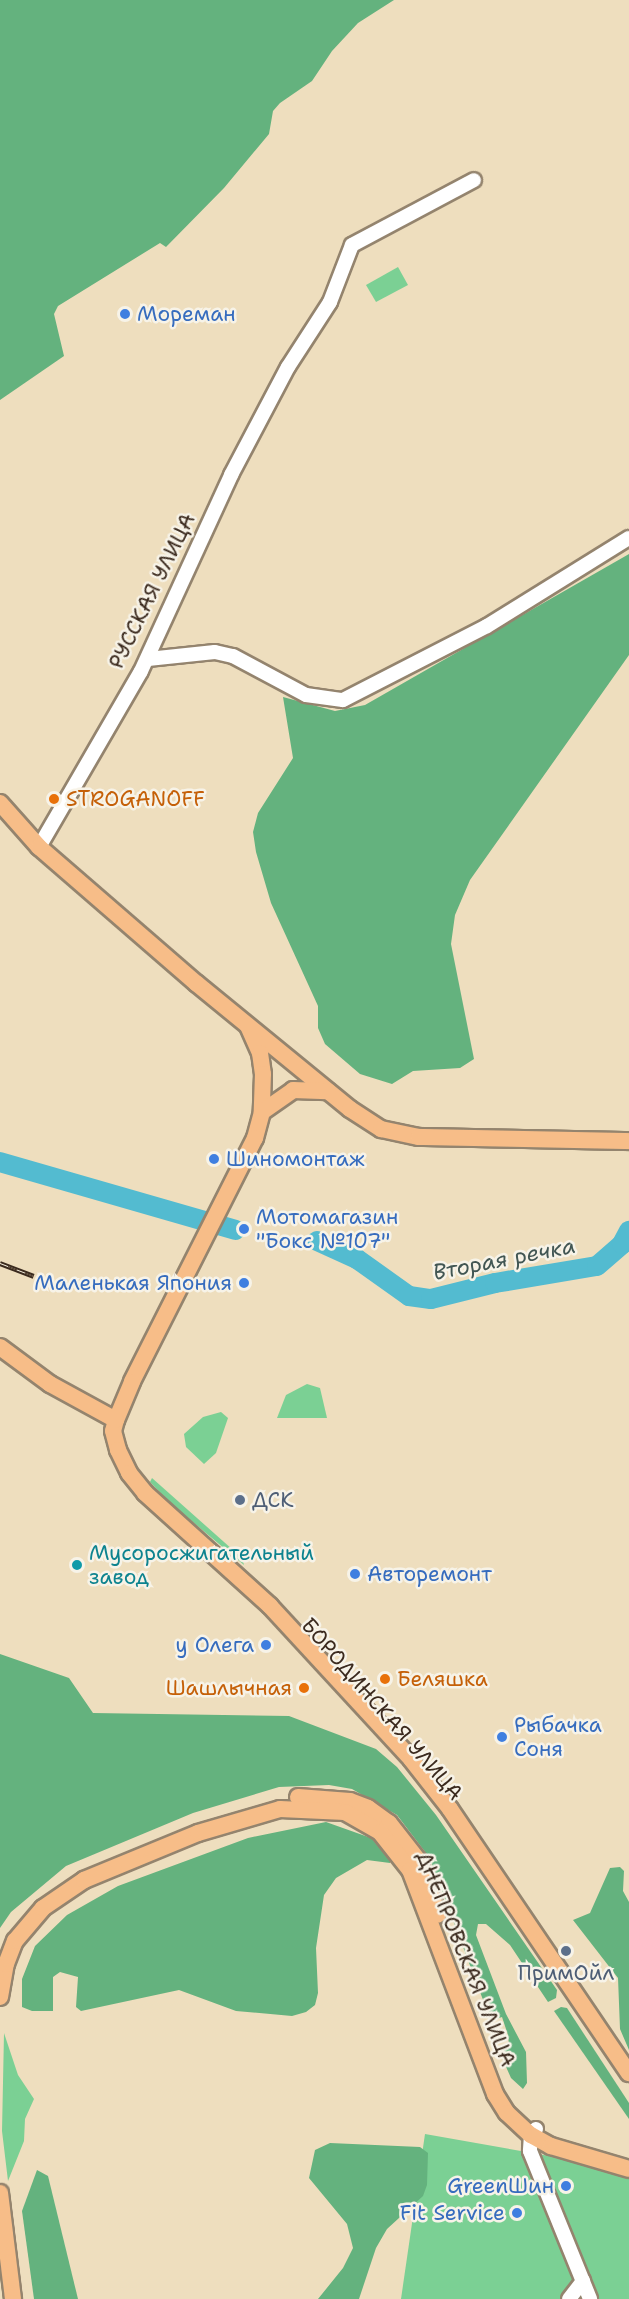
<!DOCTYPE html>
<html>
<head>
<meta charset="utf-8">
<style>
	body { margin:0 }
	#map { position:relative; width:629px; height:2299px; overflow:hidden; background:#eedebe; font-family:"Shantell Sans",sans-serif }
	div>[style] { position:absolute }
	.green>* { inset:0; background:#7bd094 }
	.forest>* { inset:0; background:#64b27e }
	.river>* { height:20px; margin:-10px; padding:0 10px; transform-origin:10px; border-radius:10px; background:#53bbd0 }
	.roads { filter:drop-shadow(2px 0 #94846e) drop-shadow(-2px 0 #94846e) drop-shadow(0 2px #94846e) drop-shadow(0 -2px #94846e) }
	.minor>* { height:14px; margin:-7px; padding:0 7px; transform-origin:7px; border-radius:7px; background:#fff }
	.major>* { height:16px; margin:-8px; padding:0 8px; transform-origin:8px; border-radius:8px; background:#f7bd88 }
	.rail>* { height:5px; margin-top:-2.5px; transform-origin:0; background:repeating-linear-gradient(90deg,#f7f3e8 0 9px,#3b2a1e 0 18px); box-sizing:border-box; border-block:2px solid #3b2a1e }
	.dots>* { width:16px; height:16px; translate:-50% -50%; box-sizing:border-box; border:3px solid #f7f3e8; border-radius:50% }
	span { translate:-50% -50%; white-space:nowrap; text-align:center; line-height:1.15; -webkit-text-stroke:5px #f7f3e8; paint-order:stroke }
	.shop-label { font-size:21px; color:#366cbe }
	.left { translate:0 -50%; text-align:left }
	.right { translate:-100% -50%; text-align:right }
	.street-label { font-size:21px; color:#3b2a1e }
	.food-label { font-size:21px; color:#c56008 }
	.service-label { font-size:21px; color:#4e5e75 }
	.culture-label { font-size:21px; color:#0d838f }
	.water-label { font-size:22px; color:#425653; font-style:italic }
</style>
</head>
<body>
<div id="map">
	<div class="green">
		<i style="clip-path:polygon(398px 267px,408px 285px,376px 302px,366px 285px)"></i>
		<i style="clip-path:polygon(307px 1384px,320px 1388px,327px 1418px,277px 1418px,286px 1395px)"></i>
		<i style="clip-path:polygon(221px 1412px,228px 1418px,216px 1453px,204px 1464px,186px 1447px,184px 1434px,203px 1417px)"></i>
		<i style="clip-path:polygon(152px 1478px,242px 1558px,244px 1565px,169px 1502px,150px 1482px)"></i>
		<i style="clip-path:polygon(4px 2033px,18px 2075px,34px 2099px,25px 2119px,24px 2141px,8px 2181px,2px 2131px)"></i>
		<i style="clip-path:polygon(425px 2134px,629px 2170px,629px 2299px,401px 2299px)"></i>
	</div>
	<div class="forest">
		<i style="clip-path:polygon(0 0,394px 0,358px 23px,332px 51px,312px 81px,280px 103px,273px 111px,269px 134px,224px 188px,166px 247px,160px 243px,58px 306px,54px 314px,64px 356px,0 400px)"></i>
		<i style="clip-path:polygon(629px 554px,629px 655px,470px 880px,455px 915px,451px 944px,474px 1059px,460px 1068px,413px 1071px,392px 1084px,360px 1074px,325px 1044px,318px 1028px,318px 1006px,271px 903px,256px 852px,253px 832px,258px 813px,293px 758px,283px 697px,335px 711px,365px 705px)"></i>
		<i style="clip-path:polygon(0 1654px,69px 1678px,93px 1713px,289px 1716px,376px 1749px,397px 1767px,436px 1815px,557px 1990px,556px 1998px,548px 2002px,510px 1945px,486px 1924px,478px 1924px,476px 1935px,506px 2014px,526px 2052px,527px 2083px,523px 2089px,511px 2078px,498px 2049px,509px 2045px,508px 2035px,502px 2017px,491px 2021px,429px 1857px,397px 1815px,352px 1789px,329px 1785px,279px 1787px,193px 1813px,66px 1866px,11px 1912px,0 1928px)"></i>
		<i style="clip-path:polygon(326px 1822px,371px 1838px,391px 1860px,390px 1863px,367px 1860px,336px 1878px,324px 1895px,316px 1948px,318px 1993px,315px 2005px,306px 2012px,292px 2016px,236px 2011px,179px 1990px,81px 2011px,76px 2007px,78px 1977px,60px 1972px,53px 1977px,53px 2011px,32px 2011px,22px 2007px,22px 1979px,35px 1946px,67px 1915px,118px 1886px,248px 1838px)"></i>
		<i style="clip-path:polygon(620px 1867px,624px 1871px,623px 1891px,629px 1902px,629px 2050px,620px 2029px,618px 1978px,573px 1920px,590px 1913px,610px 1868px)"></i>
		<i style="clip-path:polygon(561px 2007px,567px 2008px,629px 2103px,629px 2119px,554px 2011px)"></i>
		<i style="clip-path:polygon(330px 2143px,420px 2147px,428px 2153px,427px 2185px,423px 2196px,387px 2229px,376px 2248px,359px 2299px,318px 2299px,343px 2268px,353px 2248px,347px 2224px,309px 2178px,315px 2150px)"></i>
		<i style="clip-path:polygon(37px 2170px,48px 2176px,78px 2299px,34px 2299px,22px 2211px)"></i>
	</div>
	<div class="river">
		<i style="left:0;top:1162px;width:245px;rotate:16.1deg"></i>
		<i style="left:317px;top:1241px;width:44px;rotate:24.2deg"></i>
		<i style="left:357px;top:1259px;width:64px;rotate:35.4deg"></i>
		<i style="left:409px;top:1296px;width:22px;rotate:8deg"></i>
		<i style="left:431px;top:1299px;width:66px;rotate:-14deg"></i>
		<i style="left:495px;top:1283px;width:103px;rotate:-9.5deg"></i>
		<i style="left:597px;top:1266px;width:33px;rotate:-41deg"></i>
		<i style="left:622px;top:1244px;width:15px;rotate:-62deg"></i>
	</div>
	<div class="roads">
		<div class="minor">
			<i style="left:148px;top:659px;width:67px;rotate:-6deg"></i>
			<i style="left:215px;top:652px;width:18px;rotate:13deg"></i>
			<i style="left:233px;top:656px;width:83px;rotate:28.1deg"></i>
			<i style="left:306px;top:695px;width:37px;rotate:8deg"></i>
			<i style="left:343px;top:700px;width:162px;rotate:-27.2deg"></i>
			<i style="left:487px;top:626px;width:167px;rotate:-31.8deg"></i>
			<i style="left:39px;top:847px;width:203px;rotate:-59.9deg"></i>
			<i style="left:141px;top:671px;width:216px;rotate:-65.3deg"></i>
			<i style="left:231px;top:475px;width:122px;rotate:-62.2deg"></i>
			<i style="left:288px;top:367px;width:77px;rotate:-57.1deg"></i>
			<i style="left:330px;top:302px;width:61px;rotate:-68.9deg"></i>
			<i style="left:352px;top:245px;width:138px;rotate:-28deg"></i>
			<i style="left:536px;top:2129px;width:8px;rotate:130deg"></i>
			<i style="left:531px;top:2135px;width:16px;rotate:94deg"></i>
			<i style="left:530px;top:2151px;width:160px;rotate:67.9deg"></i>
			<i style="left:569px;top:2299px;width:23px;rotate:-52deg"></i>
		</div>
		<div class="major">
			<i style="left:0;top:803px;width:59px;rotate:48.4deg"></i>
			<i style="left:39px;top:847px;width:208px;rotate:40.9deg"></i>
			<i style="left:196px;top:983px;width:199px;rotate:39.3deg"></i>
			<i style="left:350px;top:1109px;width:37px;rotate:33deg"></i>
			<i style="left:381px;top:1129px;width:39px;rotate:12deg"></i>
			<i style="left:419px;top:1137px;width:210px;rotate:1.1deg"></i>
			<i style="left:248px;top:1026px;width:30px;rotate:66deg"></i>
			<i style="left:260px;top:1053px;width:21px;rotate:82deg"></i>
			<i style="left:263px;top:1074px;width:38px;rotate:92deg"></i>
			<i style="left:262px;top:1112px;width:27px;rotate:105deg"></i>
			<i style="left:255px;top:1138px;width:273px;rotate:116.8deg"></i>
			<i style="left:132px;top:1382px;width:41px;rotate:112.8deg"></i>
			<i style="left:116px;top:1420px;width:11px;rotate:105deg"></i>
			<i style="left:113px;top:1431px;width:20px;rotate:75deg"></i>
			<i style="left:118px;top:1450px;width:25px;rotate:64deg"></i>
			<i style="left:129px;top:1473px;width:26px;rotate:51deg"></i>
			<i style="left:145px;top:1493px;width:169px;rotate:42.1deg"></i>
			<i style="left:270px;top:1606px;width:208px;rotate:47.3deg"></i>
			<i style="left:411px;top:1759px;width:63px;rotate:52deg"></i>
			<i style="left:450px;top:1809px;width:319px;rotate:55.9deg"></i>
			<i style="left:262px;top:1112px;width:38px;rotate:-35deg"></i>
			<i style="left:293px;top:1090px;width:35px;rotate:2deg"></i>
			<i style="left:0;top:1347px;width:62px;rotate:36.5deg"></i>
			<i style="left:50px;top:1384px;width:75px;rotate:28.6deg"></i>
			<i style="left:298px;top:1797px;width:52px;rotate:4.4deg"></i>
			<i style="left:350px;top:1801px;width:19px;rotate:21deg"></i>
			<i style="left:368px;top:1808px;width:26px;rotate:36deg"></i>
			<i style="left:389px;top:1823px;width:47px;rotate:51.9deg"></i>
			<i style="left:418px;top:1860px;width:58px;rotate:69.7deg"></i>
			<i style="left:0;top:1997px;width:34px;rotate:-80deg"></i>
			<i style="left:6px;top:1964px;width:25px;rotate:-69deg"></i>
			<i style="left:15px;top:1941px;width:43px;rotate:-49.7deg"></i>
			<i style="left:43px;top:1908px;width:50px;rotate:-34.3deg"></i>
			<i style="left:84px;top:1880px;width:123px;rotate:-22.4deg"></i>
			<i style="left:198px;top:1833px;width:85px;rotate:-16.3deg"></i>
			<i style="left:280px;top:1809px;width:65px;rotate:2.6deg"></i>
			<i style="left:345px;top:1812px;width:40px;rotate:29.7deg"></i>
			<i style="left:380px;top:1832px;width:48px;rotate:51.7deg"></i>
			<i style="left:410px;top:1870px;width:240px;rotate:69.2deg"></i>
			<i style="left:495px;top:2094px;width:22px;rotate:58deg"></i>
			<i style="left:507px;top:2113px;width:33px;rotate:43deg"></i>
			<i style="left:531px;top:2135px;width:23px;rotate:29deg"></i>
			<i style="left:551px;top:2146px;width:81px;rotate:16.4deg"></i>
			<i style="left:0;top:2193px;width:107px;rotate:83deg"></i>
		</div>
	</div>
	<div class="rail">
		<i style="left:0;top:1263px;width:36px;rotate:21deg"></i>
	</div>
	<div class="dots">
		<i style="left:125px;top:314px;background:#3f7fe0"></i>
		<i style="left:54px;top:799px;background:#e8710a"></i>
		<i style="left:214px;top:1159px;background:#3f7fe0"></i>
		<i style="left:244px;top:1229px;background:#3f7fe0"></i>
		<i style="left:244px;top:1283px;background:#3f7fe0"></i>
		<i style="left:240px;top:1500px;background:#5c6f8a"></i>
		<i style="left:77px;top:1565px;background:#0f9aa8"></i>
		<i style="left:355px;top:1574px;background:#3f7fe0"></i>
		<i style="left:266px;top:1645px;background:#3f7fe0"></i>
		<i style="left:385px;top:1679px;background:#e8710a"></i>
		<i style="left:304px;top:1688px;background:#e8710a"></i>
		<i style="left:502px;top:1737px;background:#3f7fe0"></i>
		<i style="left:566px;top:1951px;background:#5c6f8a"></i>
		<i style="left:566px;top:2186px;background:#3f7fe0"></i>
		<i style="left:517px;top:2213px;background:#3f7fe0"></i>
	</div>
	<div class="shop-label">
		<span class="left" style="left:137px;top:314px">Мореман</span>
		<span class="left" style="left:226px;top:1159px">Шиномонтаж</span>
		<span class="left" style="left:256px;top:1229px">Мотомагазин<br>"Бокс №107"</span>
		<span class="right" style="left:232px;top:1283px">Маленькая Япония</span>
		<span class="left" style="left:367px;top:1574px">Авторемонт</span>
		<span class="right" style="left:254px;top:1645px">у Олега</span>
		<span class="left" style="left:514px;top:1737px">Рыбачка<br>Соня</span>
		<span class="right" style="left:554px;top:2186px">GreenШин</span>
		<span class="right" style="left:505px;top:2213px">Fit Service</span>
	</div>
	<div class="street-label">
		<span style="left:152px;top:591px;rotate:-64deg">РУССКАЯ УЛИЦА</span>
		<span style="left:382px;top:1709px;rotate:49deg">БОРОДИНСКАЯ УЛИЦА</span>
		<span style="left:466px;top:1959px;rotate:68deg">ДНЕПРОВСКАЯ УЛИЦА</span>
	</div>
	<div class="food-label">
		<span class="left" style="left:66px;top:799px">STROGANOFF</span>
		<span class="left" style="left:397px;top:1679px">Беляшка</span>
		<span class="right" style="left:292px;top:1688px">Шашлычная</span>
	</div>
	<div class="service-label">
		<span class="left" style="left:252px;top:1500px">ДСК</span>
		<span style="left:566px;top:1973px">ПримОйл</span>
	</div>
	<div class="culture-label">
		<span class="left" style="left:89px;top:1565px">Мусоросжигательный<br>завод</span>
	</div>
	<div class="water-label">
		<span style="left:504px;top:1259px;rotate:-11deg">Вторая речка</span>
	</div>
</div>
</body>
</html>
